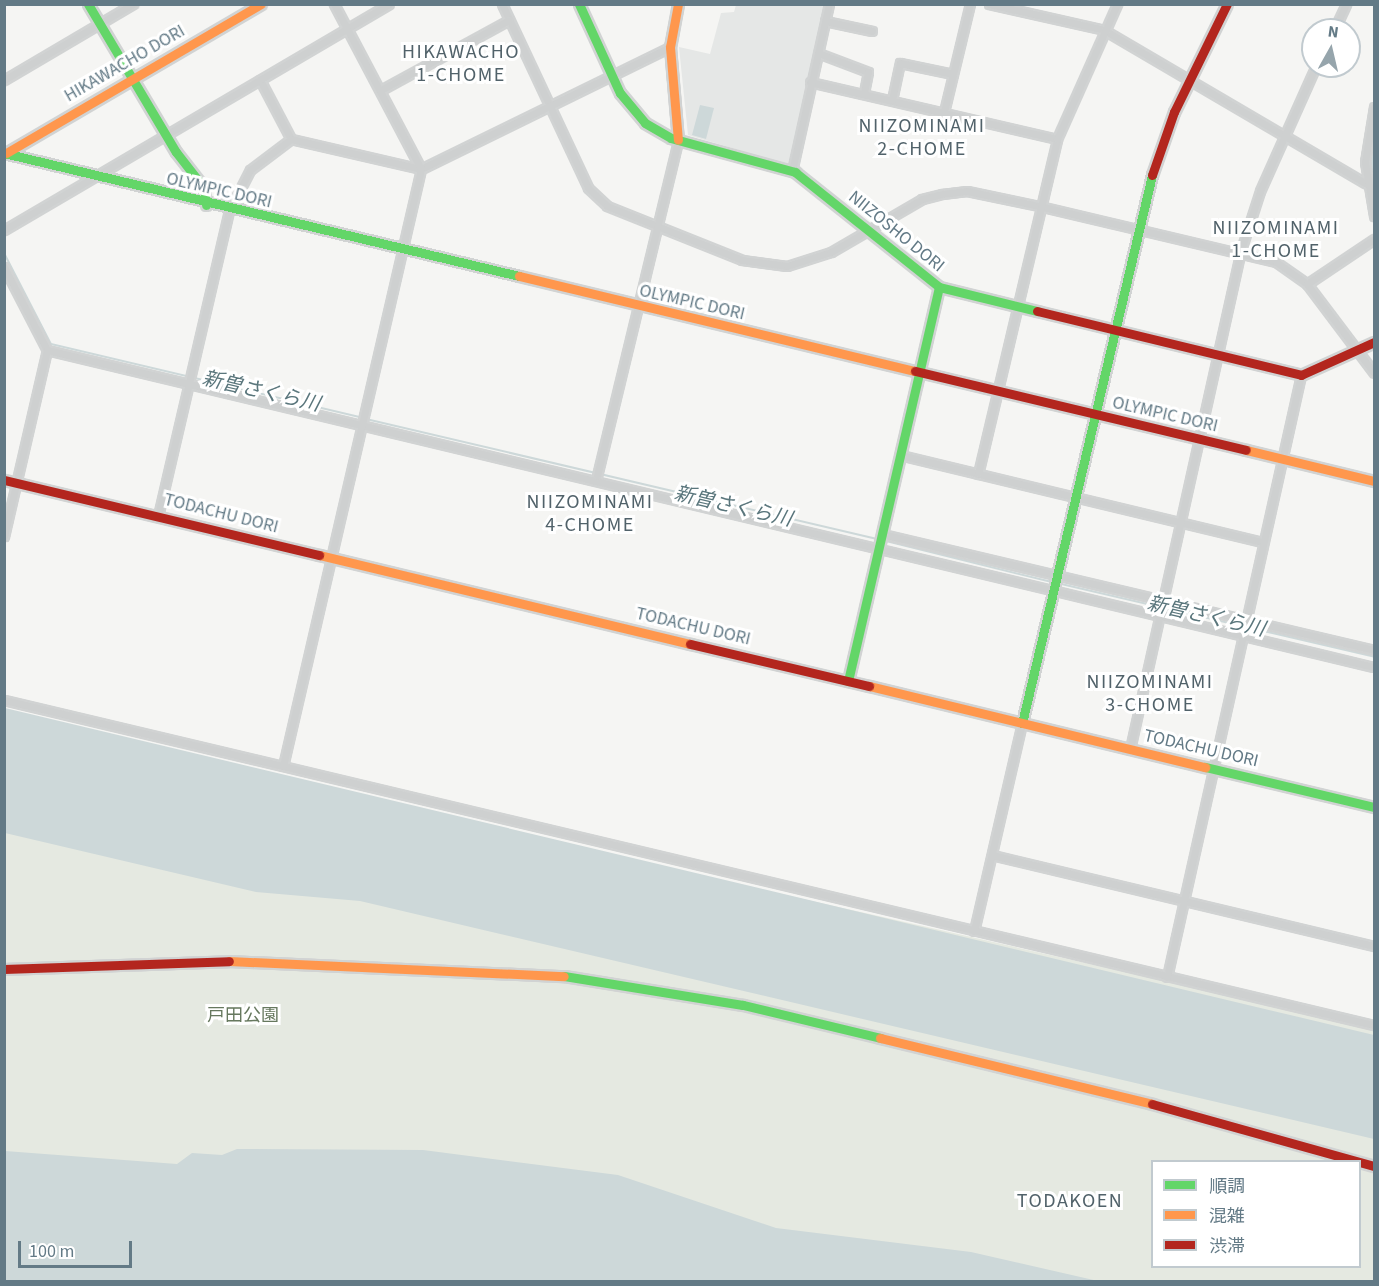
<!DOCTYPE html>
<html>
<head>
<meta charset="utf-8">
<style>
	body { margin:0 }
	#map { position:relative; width:1379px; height:1286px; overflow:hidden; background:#f5f5f3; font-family:"Source Sans 3","Noto Sans JP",sans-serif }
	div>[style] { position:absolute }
	.built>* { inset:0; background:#e5e7e6 }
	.green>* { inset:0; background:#e5e9e1 }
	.water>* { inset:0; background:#cdd8d9 }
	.stream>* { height:2px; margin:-1px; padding:0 1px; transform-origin:1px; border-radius:1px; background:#cdd8d9 }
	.river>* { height:14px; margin:-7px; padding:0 7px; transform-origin:7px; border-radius:7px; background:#cdd8d9 }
	.roads { filter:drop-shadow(2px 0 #d1d3d3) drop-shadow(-2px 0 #d1d3d3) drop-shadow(0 2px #d1d3d3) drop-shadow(0 -2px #d1d3d3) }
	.street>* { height:7px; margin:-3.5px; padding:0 3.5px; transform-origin:3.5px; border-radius:3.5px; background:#ced0d0 }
	.fast>* { height:9px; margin:-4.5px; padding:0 4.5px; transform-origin:4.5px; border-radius:4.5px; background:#63d668 }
	.slow>* { height:9px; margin:-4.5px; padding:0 4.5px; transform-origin:4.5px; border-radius:4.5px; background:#ff974d }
	.jam>* { height:9px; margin:-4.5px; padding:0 4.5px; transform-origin:4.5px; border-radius:4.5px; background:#b3261e }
	span { translate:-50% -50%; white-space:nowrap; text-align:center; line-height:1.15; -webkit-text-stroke:6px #fff; paint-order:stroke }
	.street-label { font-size:18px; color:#637a86 }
	.park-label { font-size:18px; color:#66785e }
	.neighbourhood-label { font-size:20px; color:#51626a; letter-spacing:1.5px }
	.water-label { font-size:20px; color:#5a767c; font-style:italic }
	.frame { position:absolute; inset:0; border:6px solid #637a86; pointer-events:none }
	.legend { position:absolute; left:1151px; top:1160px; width:210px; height:108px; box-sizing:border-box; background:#fff; border:2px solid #c1cacf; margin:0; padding:8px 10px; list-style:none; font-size:18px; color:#637a86 }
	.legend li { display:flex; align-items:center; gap:12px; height:30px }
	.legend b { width:30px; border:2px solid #c1cacf }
	.north { position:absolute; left:1301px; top:18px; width:60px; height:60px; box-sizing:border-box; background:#fff; border:2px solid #c1cacf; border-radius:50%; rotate:8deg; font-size:16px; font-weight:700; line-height:24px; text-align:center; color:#637a86 }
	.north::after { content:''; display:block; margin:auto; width:21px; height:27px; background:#96a5ac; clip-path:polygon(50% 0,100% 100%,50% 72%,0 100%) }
	.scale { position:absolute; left:18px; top:1241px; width:114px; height:27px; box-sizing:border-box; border:3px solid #637a86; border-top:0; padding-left:8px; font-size:18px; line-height:21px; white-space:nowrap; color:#637a86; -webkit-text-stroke:4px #fff; paint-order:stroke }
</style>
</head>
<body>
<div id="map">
	<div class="built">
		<i style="clip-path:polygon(736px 5px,826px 5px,789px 165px,688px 135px,679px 47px,710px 54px,721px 13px,734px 12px)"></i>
	</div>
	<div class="green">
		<i style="clip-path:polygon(evenodd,4px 712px,121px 745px,1374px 1028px,1374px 1281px,491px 1282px,5px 1228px,4px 712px,1152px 1162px,1360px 1162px,1360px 1266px,1152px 1266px,1152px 1162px)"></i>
	</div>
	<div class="water">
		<i style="clip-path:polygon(700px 105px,714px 108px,706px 139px,692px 135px)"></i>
		<i style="clip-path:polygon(5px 708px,1374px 1035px,1374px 1139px,360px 901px,256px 892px,5px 833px)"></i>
		<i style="clip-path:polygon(237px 1149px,423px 1150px,618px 1175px,776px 1228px,971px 1252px,1098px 1281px,5px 1281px,5px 1151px,177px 1164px,192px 1153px,222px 1155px)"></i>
	</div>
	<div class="stream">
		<i style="left:4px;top:253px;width:102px;rotate:62.7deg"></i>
		<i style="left:51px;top:344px;width:318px;rotate:13.3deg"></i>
		<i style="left:366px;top:419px;width:525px;rotate:13.22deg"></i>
		<i style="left:882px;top:540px;width:175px;rotate:13.9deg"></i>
		<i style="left:1057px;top:583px;width:326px;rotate:13.1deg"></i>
	</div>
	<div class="river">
		<i style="left:1374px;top:144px;width:40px;rotate:90deg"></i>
	</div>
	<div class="roads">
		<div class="street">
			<i style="left:502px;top:4px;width:203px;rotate:64.9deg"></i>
			<i style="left:588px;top:188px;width:26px;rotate:43deg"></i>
			<i style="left:607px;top:206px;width:145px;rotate:21.8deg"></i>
			<i style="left:742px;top:260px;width:45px;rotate:7.6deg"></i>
			<i style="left:787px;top:266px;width:46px;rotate:-17.7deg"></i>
			<i style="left:831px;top:252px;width:105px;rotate:-30.2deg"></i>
			<i style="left:922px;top:199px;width:21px;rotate:-14deg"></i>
			<i style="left:942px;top:194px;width:25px;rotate:-7deg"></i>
			<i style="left:967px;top:191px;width:74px;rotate:11.8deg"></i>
			<i style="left:1039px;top:206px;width:244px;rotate:13.3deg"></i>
			<i style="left:1276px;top:262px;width:38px;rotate:35deg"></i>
			<i style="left:1307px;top:284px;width:111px;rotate:53deg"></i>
			<i style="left:989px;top:4px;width:118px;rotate:12.7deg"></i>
			<i style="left:1104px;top:30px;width:303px;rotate:30.4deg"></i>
			<i style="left:825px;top:21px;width:48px;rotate:12deg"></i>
			<i style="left:1334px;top:30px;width:29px;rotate:-65deg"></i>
			<i style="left:818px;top:53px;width:53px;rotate:20.8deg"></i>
			<i style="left:868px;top:72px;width:21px;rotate:101deg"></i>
			<i style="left:4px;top:80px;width:150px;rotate:-30.5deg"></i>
			<i style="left:260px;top:80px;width:67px;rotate:62.3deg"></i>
			<i style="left:810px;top:82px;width:253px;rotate:13deg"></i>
			<i style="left:381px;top:90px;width:146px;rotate:-28.7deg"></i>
			<i style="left:892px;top:100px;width:38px;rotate:-78deg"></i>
			<i style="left:900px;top:63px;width:54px;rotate:11.7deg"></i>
			<i style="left:1374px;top:107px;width:56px;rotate:99.3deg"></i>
			<i style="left:1365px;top:162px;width:55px;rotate:80.5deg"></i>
			<i style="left:944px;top:112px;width:111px;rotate:-76.5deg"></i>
			<i style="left:792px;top:171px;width:171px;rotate:-77.5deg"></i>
			<i style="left:4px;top:230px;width:446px;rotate:-30.4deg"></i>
			<i style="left:4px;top:267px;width:93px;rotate:62.6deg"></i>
			<i style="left:47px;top:350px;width:191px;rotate:103deg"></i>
			<i style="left:1307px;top:284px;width:81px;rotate:-33.9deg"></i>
			<i style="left:47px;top:350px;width:1364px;rotate:13.44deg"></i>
			<i style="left:900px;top:455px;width:373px;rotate:13.5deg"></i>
			<i style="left:978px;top:474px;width:344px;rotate:-76.7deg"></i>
			<i style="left:1057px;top:139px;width:148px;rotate:-66deg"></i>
			<i style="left:597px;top:476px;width:346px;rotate:-76.4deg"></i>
			<i style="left:158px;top:516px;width:313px;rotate:-76.9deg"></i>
			<i style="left:229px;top:211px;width:46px;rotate:-62.9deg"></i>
			<i style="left:250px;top:170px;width:51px;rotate:-37.1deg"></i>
			<i style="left:291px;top:139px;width:133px;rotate:13deg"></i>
			<i style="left:421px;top:169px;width:277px;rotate:-26.1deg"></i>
			<i style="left:882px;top:534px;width:505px;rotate:13.27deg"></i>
			<i style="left:4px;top:700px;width:1408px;rotate:13.35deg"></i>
			<i style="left:1130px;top:749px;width:511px;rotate:-77.46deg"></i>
			<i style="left:1241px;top:250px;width:62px;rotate:-72.1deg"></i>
			<i style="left:1260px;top:191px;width:137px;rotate:-65.9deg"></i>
			<i style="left:283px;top:766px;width:613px;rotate:-76.98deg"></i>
			<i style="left:421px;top:169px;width:187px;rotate:-117.8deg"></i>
			<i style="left:992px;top:855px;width:393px;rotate:13.4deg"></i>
			<i style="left:974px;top:931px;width:213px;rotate:-77deg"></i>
			<i style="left:1167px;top:977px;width:617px;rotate:-77.45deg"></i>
		</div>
		<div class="fast">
			<i style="left:88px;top:4px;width:172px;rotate:59.3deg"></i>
			<i style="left:176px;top:152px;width:46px;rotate:52.1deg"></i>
			<i style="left:204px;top:188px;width:17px;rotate:83deg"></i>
			<i style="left:579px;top:4px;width:98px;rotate:65.3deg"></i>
			<i style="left:620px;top:93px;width:39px;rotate:50deg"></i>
			<i style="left:645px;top:123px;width:30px;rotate:30deg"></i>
			<i style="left:671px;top:138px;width:129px;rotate:15.3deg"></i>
			<i style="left:795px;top:172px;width:184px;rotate:38.6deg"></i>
			<i style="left:939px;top:287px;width:101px;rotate:13.8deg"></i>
			<i style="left:4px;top:153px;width:529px;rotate:13.43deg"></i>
			<i style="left:848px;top:681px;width:404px;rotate:-77deg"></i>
			<i style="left:1022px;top:723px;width:563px;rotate:-76.65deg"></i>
			<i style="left:1205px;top:767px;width:174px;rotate:13.3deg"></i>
			<i style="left:564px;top:976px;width:181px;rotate:9.2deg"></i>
			<i style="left:743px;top:1005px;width:141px;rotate:13.5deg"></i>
		</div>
		<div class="slow">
			<i style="left:678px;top:4px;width:44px;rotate:100.5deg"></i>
			<i style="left:670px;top:47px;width:93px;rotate:85.1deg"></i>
			<i style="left:6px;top:153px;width:295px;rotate:-30.3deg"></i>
			<i style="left:519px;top:276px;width:407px;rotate:13.5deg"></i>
			<i style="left:1246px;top:450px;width:132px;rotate:13.6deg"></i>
			<i style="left:319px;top:555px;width:382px;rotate:13.5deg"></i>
			<i style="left:869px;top:686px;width:346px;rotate:13.6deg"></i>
			<i style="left:229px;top:961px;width:335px;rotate:2.6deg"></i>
			<i style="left:880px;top:1038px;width:280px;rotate:13.6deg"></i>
		</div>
		<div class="jam">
			<i style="left:1152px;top:175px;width:67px;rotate:-70.8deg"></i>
			<i style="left:1174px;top:112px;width:120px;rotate:-63.9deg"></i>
			<i style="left:1037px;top:311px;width:272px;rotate:13.6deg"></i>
			<i style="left:1301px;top:375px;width:80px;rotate:-24.3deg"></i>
			<i style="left:915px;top:371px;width:340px;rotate:13.4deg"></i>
			<i style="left:4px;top:480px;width:324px;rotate:13.4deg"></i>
			<i style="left:690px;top:644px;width:184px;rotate:13.2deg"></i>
			<i style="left:4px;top:969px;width:225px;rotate:-2deg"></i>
			<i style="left:1152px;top:1104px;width:230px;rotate:15.6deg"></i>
		</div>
	</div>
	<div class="street-label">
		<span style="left:125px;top:64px;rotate:-30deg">HIKAWACHO DORI</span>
		<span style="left:219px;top:191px;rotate:13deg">OLYMPIC DORI</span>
		<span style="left:896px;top:232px;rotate:39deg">NIIZOSHO DORI</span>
		<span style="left:692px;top:303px;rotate:13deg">OLYMPIC DORI</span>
		<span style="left:1165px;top:415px;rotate:13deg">OLYMPIC DORI</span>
		<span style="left:221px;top:514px;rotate:14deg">TODACHU DORI</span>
		<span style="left:693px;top:627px;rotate:13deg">TODACHU DORI</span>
		<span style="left:1201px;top:749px;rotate:13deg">TODACHU DORI</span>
	</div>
	<div class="park-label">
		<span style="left:243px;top:1016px">戸田公園</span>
	</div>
	<div class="neighbourhood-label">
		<span style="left:461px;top:64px">HIKAWACHO<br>1-CHOME</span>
		<span style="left:922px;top:138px">NIIZOMINAMI<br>2-CHOME</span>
		<span style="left:1276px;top:240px">NIIZOMINAMI<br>1-CHOME</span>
		<span style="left:590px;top:514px">NIIZOMINAMI<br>4-CHOME</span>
		<span style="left:1150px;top:694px">NIIZOMINAMI<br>3-CHOME</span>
		<span style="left:1070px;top:1201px">TODAKOEN</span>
	</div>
	<div class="water-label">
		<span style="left:261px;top:392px;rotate:13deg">新曽さくら川</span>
		<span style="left:733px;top:507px;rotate:13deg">新曽さくら川</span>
		<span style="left:1206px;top:617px;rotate:13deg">新曽さくら川</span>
	</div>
	<div class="frame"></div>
	<ul class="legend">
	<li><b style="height:8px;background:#63d668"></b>順調</li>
	<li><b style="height:8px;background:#ff974d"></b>混雑</li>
	<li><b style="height:8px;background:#b3261e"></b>渋滞</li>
	</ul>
	<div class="north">N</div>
	<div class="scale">100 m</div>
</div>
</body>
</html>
